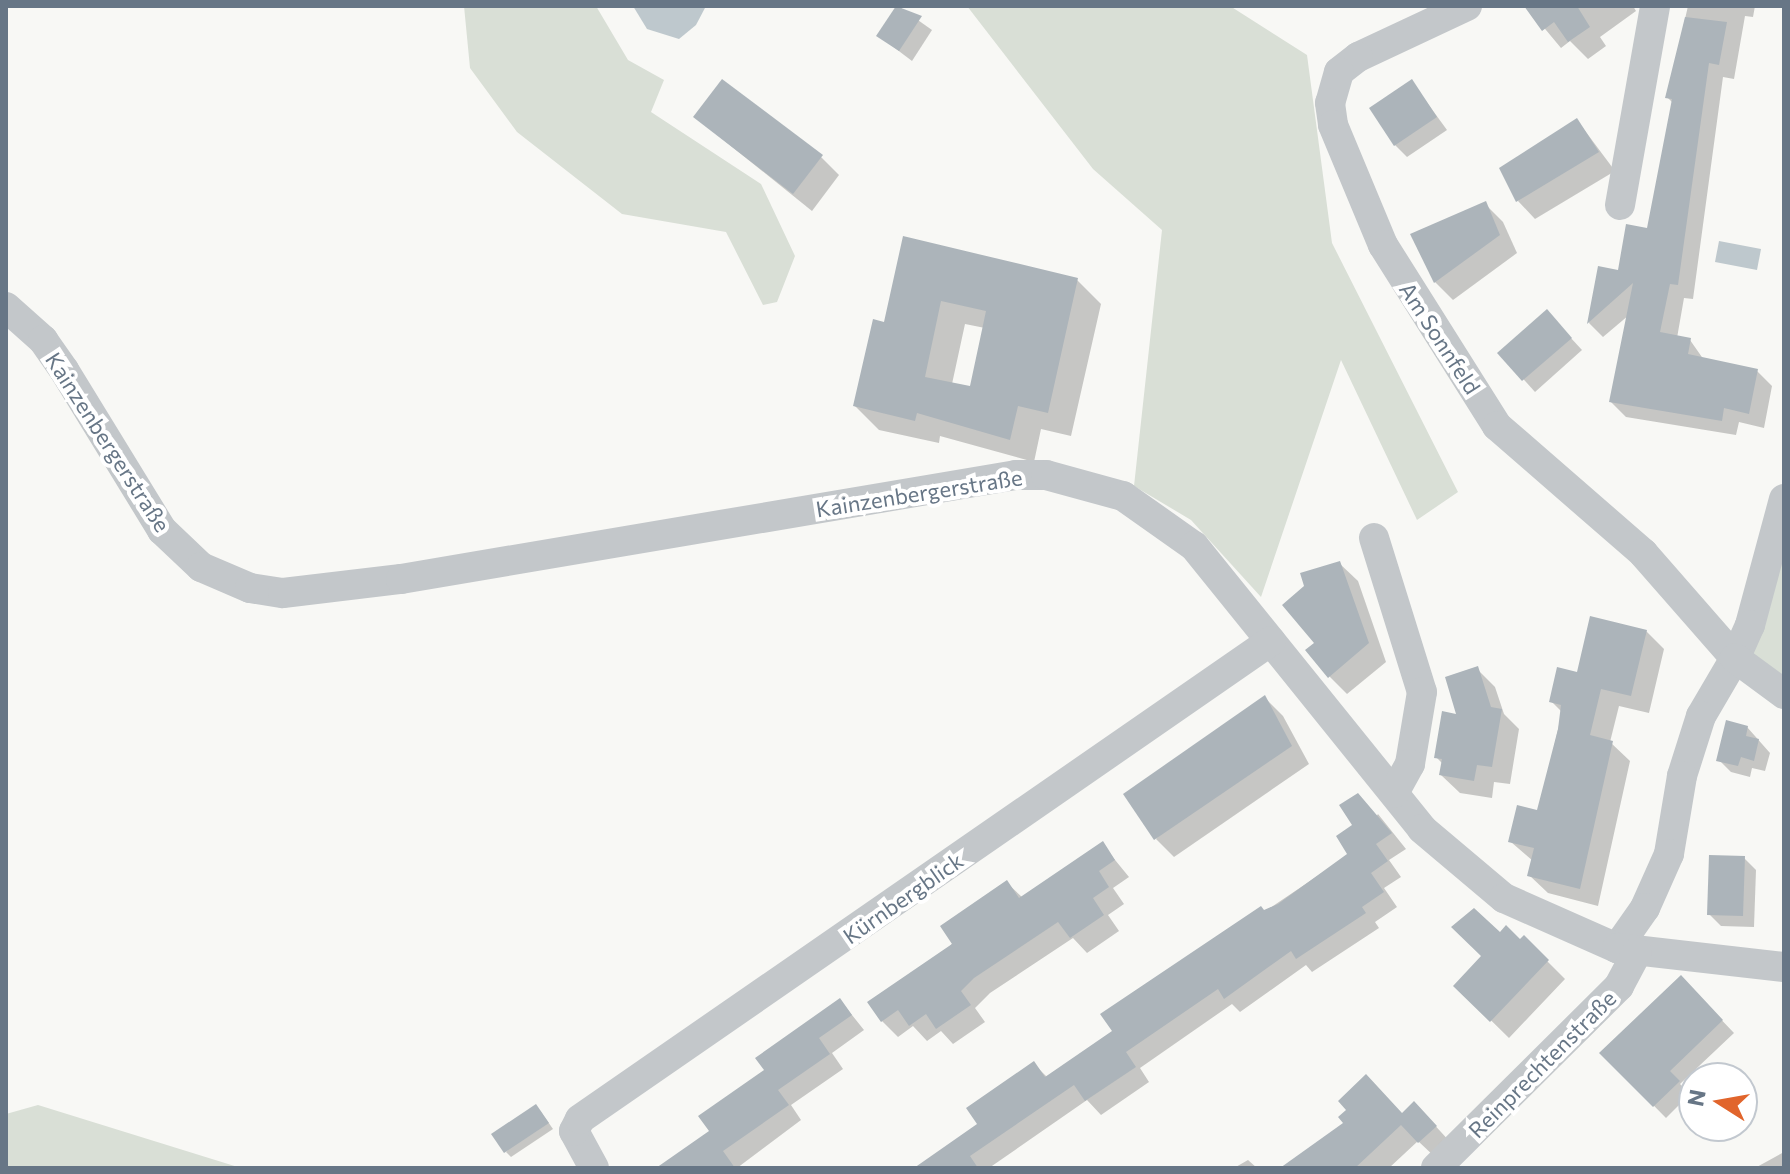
<!DOCTYPE html>
<html>
<head>
<meta charset="utf-8">
<style>
	body { margin:0 }
	#map { position:relative; width:1790px; height:1174px; overflow:hidden; background:#f8f8f5; font-family:Commissioner,sans-serif }
	div>[style] { position:absolute }
	.green>* { inset:0; background:#d9dfd6 }
	.water>* { inset:0; background:#bec8cd }
	.shadow>* { inset:0; background:#0003 }
	.building>* { inset:0; background:#acb4ba }
	.street>* { height:30px; margin:-15px; padding:0 15px; transform-origin:15px; border-radius:15px; background:#c3c7ca }
	span { translate:-50% -50%; white-space:nowrap; text-align:center; line-height:1.15; -webkit-text-stroke:8px #fff; paint-order:stroke }
	.street-label { font-size:22px; color:#677686 }
	.frame { position:absolute; inset:0; border:8px solid #677686; pointer-events:none }
	.north { position:absolute; left:1678px; top:1062px; width:80px; height:80px; box-sizing:border-box; background:#fff; border:2px solid #c2c8cf; border-radius:50%; rotate:281deg; font-size:22px; font-weight:700; line-height:32px; text-align:center; color:#677686 }
	.north::after { content:''; display:block; margin:auto; width:28px; height:36px; background:#e1652c; clip-path:polygon(50% 0,100% 100%,50% 72%,0 100%) }
</style>
</head>
<body>
<div id="map">
	<div class="green">
		<i style="clip-path:polygon(464px 6px,596px 6px,628px 60px,664px 80px,651px 112px,761px 184px,795px 256px,777px 302px,763px 305px,726px 232px,622px 214px,517px 132px,470px 68px)"></i>
		<i style="clip-path:polygon(967px 6px,1230px 6px,1307px 55px,1332px 243px,1458px 492px,1417px 520px,1341px 360px,1261px 597px,1191px 520px,1134px 486px,1162px 230px,1093px 169px)"></i>
		<i style="clip-path:polygon(1784px 538px,1784px 676px,1752px 653px)"></i>
		<i style="clip-path:polygon(38px 1105px,241px 1168px,6px 1168px,6px 1114px)"></i>
	</div>
	<div class="water">
		<i style="clip-path:polygon(633px 6px,706px 6px,696px 25px,679px 39px,647px 29px)"></i>
		<i style="clip-path:polygon(1719px 241px,1761px 249px,1757px 270px,1715px 262px)"></i>
	</div>
	<div class="shadow">
		<i style="clip-path:polygon(898px 6px,932px 30px,912px 61px,879px 36px)"></i>
		<i style="clip-path:polygon(1526px 6px,1633px 6px,1636px 11px,1600px 37px,1606px 46px,1588px 59px,1570px 41px,1561px 48px)"></i>
		<i style="clip-path:polygon(1688px 6px,1755px 6px,1753px 17px,1745px 16px,1734px 79px,1723px 77px,1693px 299px,1684px 298px,1677px 338px,1690px 340px,1704px 360px,1757px 371px,1772px 386px,1764px 428px,1739px 422px,1736px 435px,1626px 417px,1611px 402px,1629px 315px,1603px 337px,1589px 323px,1599px 269px,1620px 272px,1649px 230px,1673px 103px,1667px 97px)"></i>
		<i style="clip-path:polygon(1412px 82px,1447px 130px,1407px 157px,1395px 145px)"></i>
		<i style="clip-path:polygon(695px 117px,821px 157px,839px 175px,812px 211px)"></i>
		<i style="clip-path:polygon(1577px 120px,1615px 171px,1535px 219px,1518px 201px)"></i>
		<i style="clip-path:polygon(1485px 204px,1503px 222px,1517px 253px,1453px 300px,1435px 282px,1413px 235px)"></i>
		<i style="clip-path:polygon(evenodd,905px 239px,1077px 280px,1101px 304px,1071px 436px,1041px 429px,1034px 462px,940px 436px,939px 443px,879px 430px,855px 406px,885px 324px,905px 239px,965px 324px,985px 328px,972px 388px,952px 384px,965px 324px)"></i>
		<i style="clip-path:polygon(1558px 324px,1582px 350px,1535px 392px,1500px 353px)"></i>
		<i style="clip-path:polygon(1339px 563px,1358px 581px,1386px 662px,1347px 694px,1330px 677px,1316px 643px)"></i>
		<i style="clip-path:polygon(1646px 631px,1664px 649px,1649px 713px,1619px 706px,1610px 742px,1630px 761px,1598px 906px,1548px 893px,1529px 875px,1533px 861px,1511px 842px,1539px 812px,1562px 712px,1551px 701px,1578px 675px)"></i>
		<i style="clip-path:polygon(1477px 669px,1495px 687px,1504px 714px,1519px 729px,1510px 784px,1494px 782px,1492px 798px,1460px 793px,1441px 775px,1443px 764px,1436px 757px)"></i>
		<i style="clip-path:polygon(1265px 698px,1283px 716px,1309px 764px,1174px 857px,1156px 839px)"></i>
		<i style="clip-path:polygon(1747px 727px,1770px 753px,1765px 771px,1752px 768px,1750px 777px,1731px 772px,1719px 760px)"></i>
		<i style="clip-path:polygon(1378px 814px,1406px 849px,1389px 860px,1401px 877px,1384px 888px,1397px 907px,1375px 922px,1379px 928px,1312px 972px,1306px 965px,1240px 1012px,1232px 1004px,1140px 1068px,1149px 1082px,1101px 1115px,1087px 1100px,989px 1168px,917px 1168px,980px 1125px,1033px 1063px,1048px 1078px,1115px 1032px,1264px 912px,1350px 854px)"></i>
		<i style="clip-path:polygon(1102px 844px,1129px 877px,1113px 888px,1124px 904px,1108px 915px,1119px 931px,1087px 953px,1073px 938px,990px 993px,975px 1008px,985px 1022px,953px 1044px,941px 1031px,927px 1041px,913px 1026px,898px 1037px,882px 1021px,1007px 883px,1023px 898px)"></i>
		<i style="clip-path:polygon(1744px 858px,1756px 870px,1754px 927px,1721px 926px,1709px 914px)"></i>
		<i style="clip-path:polygon(1500px 935px,1520px 942px,1524px 938px,1565px 979px,1509px 1038px,1456px 986px)"></i>
		<i style="clip-path:polygon(1693px 990px,1734px 1033px,1680px 1084px,1690px 1094px,1666px 1118px,1602px 1053px)"></i>
		<i style="clip-path:polygon(840px 1000px,864px 1030px,832px 1053px,843px 1069px,791px 1105px,801px 1120px,737px 1168px,660px 1168px,712px 1131px)"></i>
		<i style="clip-path:polygon(541px 1112px,553px 1129px,511px 1157px,506px 1152px)"></i>
		<i style="clip-path:polygon(1402px 1115px,1430px 1120px,1452px 1144px,1436px 1158px,1418px 1141px,1389px 1168px,1284px 1168px)"></i>
		<i style="clip-path:polygon(1784px 1152px,1784px 1168px,1755px 1168px)"></i>
		<i style="clip-path:polygon(1248px 1160px,1257px 1168px,1234px 1168px)"></i>
	</div>
	<div class="building">
		<i style="clip-path:polygon(896px 6px,922px 16px,899px 51px,876px 36px)"></i>
		<i style="clip-path:polygon(1524px 6px,1577px 6px,1590px 27px,1568px 42px,1554px 22px,1542px 31px)"></i>
		<i style="clip-path:polygon(1685px 17px,1727px 22px,1719px 65px,1709px 63px,1678px 285px,1670px 284px,1660px 332px,1691px 338px,1688px 354px,1758px 369px,1749px 414px,1724px 408px,1722px 421px,1609px 402px,1633px 283px,1587px 324px,1598px 266px,1618px 270px,1626px 224px,1647px 228px,1672px 99px,1665px 98px)"></i>
		<i style="clip-path:polygon(722px 79px,823px 155px,793px 194px,693px 117px)"></i>
		<i style="clip-path:polygon(1412px 79px,1437px 117px,1394px 146px,1369px 108px)"></i>
		<i style="clip-path:polygon(1577px 118px,1599px 152px,1516px 202px,1499px 168px)"></i>
		<i style="clip-path:polygon(1486px 201px,1500px 235px,1434px 283px,1410px 234px)"></i>
		<i style="clip-path:polygon(evenodd,903px 236px,1078px 278px,1048px 413px,1018px 406px,1010px 440px,917px 413px,915px 421px,853px 406px,873px 319px,884px 322px,903px 236px,941px 301px,986px 311px,970px 386px,925px 377px,941px 301px)"></i>
		<i style="clip-path:polygon(1547px 309px,1572px 338px,1522px 381px,1497px 353px)"></i>
		<i style="clip-path:polygon(1340px 561px,1369px 643px,1328px 678px,1305px 650px,1314px 643px,1282px 605px,1304px 586px,1300px 573px)"></i>
		<i style="clip-path:polygon(1590px 616px,1647px 630px,1631px 696px,1601px 689px,1590px 735px,1613px 741px,1580px 889px,1527px 876px,1534px 848px,1508px 842px,1517px 805px,1537px 810px,1558px 729px,1561px 705px,1549px 702px,1557px 667px,1577px 672px)"></i>
		<i style="clip-path:polygon(1478px 666px,1491px 707px,1502px 709px,1492px 767px,1477px 765px,1474px 781px,1439px 775px,1442px 759px,1434px 758px,1442px 711px,1456px 714px,1445px 677px)"></i>
		<i style="clip-path:polygon(1265px 695px,1292px 746px,1154px 840px,1123px 794px)"></i>
		<i style="clip-path:polygon(1726px 720px,1748px 726px,1746px 736px,1759px 739px,1754px 761px,1741px 757px,1738px 766px,1716px 761px)"></i>
		<i style="clip-path:polygon(1358px 793px,1392px 833px,1376px 844px,1388px 861px,1371px 873px,1384px 892px,1362px 907px,1366px 913px,1296px 959px,1291px 951px,1224px 999px,1218px 989px,1126px 1052px,1136px 1067px,1085px 1101px,1074px 1085px,970px 1156px,978px 1168px,914px 1168px,977px 1124px,966px 1108px,1034px 1061px,1045px 1077px,1112px 1031px,1100px 1014px,1261px 906px,1264px 910px,1278px 904px,1347px 854px,1336px 836px,1352px 825px,1339px 805px)"></i>
		<i style="clip-path:polygon(1103px 841px,1115px 860px,1099px 871px,1109px 887px,1093px 898px,1104px 915px,1070px 938px,1058px 922px,974px 978px,961px 991px,971px 1005px,936px 1029px,926px 1014px,909px 1026px,898px 1010px,881px 1022px,867px 1002px,952px 944px,940px 926px,1007px 880px,1019px 898px)"></i>
		<i style="clip-path:polygon(1709px 855px,1745px 856px,1743px 916px,1707px 915px)"></i>
		<i style="clip-path:polygon(1474px 908px,1500px 932px,1506px 925px,1520px 939px,1524px 935px,1549px 960px,1490px 1022px,1453px 986px,1481px 956px,1451px 927px)"></i>
		<i style="clip-path:polygon(1681px 975px,1723px 1020px,1670px 1071px,1680px 1081px,1653px 1107px,1599px 1053px)"></i>
		<i style="clip-path:polygon(840px 998px,852px 1015px,819px 1038px,830px 1054px,778px 1090px,789px 1105px,723px 1151px,735px 1168px,656px 1168px,709px 1131px,698px 1116px,764px 1070px,755px 1058px)"></i>
		<i style="clip-path:polygon(1366px 1074px,1402px 1113px,1414px 1101px,1437px 1126px,1418px 1143px,1401px 1125px,1355px 1168px,1280px 1168px,1343px 1123px,1338px 1117px,1346px 1110px,1338px 1101px)"></i>
		<i style="clip-path:polygon(536px 1104px,549px 1123px,504px 1153px,491px 1134px)"></i>
	</div>
	<div class="street">
		<i style="left:1467px;top:6px;width:120px;rotate:154.9deg"></i>
		<i style="left:1358px;top:57px;width:24px;rotate:142deg"></i>
		<i style="left:1339px;top:72px;width:32px;rotate:106deg"></i>
		<i style="left:1330px;top:103px;width:22px;rotate:82deg"></i>
		<i style="left:1333px;top:125px;width:130px;rotate:67.4deg"></i>
		<i style="left:1383px;top:245px;width:214px;rotate:57.8deg"></i>
		<i style="left:1497px;top:426px;width:194px;rotate:41deg"></i>
		<i style="left:1643px;top:553px;width:140px;rotate:48.8deg"></i>
		<i style="left:1735px;top:658px;width:67px;rotate:120.4deg"></i>
		<i style="left:1701px;top:716px;width:63px;rotate:107.6deg"></i>
		<i style="left:1682px;top:776px;width:79px;rotate:99.5deg"></i>
		<i style="left:1669px;top:854px;width:59px;rotate:114deg"></i>
		<i style="left:1645px;top:908px;width:49px;rotate:125deg"></i>
		<i style="left:1620px;top:205px;width:202px;rotate:-80deg"></i>
		<i style="left:6px;top:307px;width:50px;rotate:41.7deg"></i>
		<i style="left:43px;top:340px;width:37px;rotate:55deg"></i>
		<i style="left:64px;top:370px;width:188px;rotate:58.5deg"></i>
		<i style="left:162px;top:530px;width:54px;rotate:43.5deg"></i>
		<i style="left:201px;top:567px;width:53px;rotate:23.2deg"></i>
		<i style="left:250px;top:588px;width:33px;rotate:9deg"></i>
		<i style="left:283px;top:593px;width:119px;rotate:-6.8deg"></i>
		<i style="left:401px;top:579px;width:624px;rotate:-9.6deg"></i>
		<i style="left:1016px;top:475px;width:30px"></i>
		<i style="left:1046px;top:475px;width:80px;rotate:15.3deg"></i>
		<i style="left:1123px;top:496px;width:87px;rotate:35.2deg"></i>
		<i style="left:1194px;top:546px;width:363px;rotate:51.1deg"></i>
		<i style="left:1422px;top:829px;width:107px;rotate:40.1deg"></i>
		<i style="left:1504px;top:898px;width:124px;rotate:23.9deg"></i>
		<i style="left:1617px;top:948px;width:168px;rotate:6.5deg"></i>
		<i style="left:1784px;top:499px;width:131px;rotate:105.1deg"></i>
		<i style="left:1750px;top:625px;width:36px;rotate:114deg"></i>
		<i style="left:1735px;top:658px;width:61px;rotate:36.3deg"></i>
		<i style="left:1374px;top:538px;width:161px;rotate:72.7deg"></i>
		<i style="left:1422px;top:692px;width:73px;rotate:99.5deg"></i>
		<i style="left:1410px;top:764px;width:33px;rotate:119deg"></i>
		<i style="left:594px;top:1168px;width:42px;rotate:-118.4deg"></i>
		<i style="left:574px;top:1131px;width:13px;rotate:-63deg"></i>
		<i style="left:580px;top:1119px;width:840px;rotate:-34.67deg"></i>
		<i style="left:1436px;top:1168px;width:258px;rotate:-44.8deg"></i>
		<i style="left:1619px;top:986px;width:38px;rotate:-62deg"></i>
	</div>
	<div class="street-label">
		<span style="left:1440px;top:338px;rotate:57deg">Am Sonnfeld</span>
		<span style="left:108px;top:442px;rotate:57deg">Kainzenbergerstraße</span>
		<span style="left:919px;top:493px;rotate:-9deg">Kainzenbergerstraße</span>
		<span style="left:903px;top:898px;rotate:-35deg">Kürnbergblick</span>
		<span style="left:1542px;top:1064px;rotate:-45deg">Reinprechtenstraße</span>
	</div>
	<div class="frame"></div>
	<div class="north">N</div>
</div>
</body>
</html>
